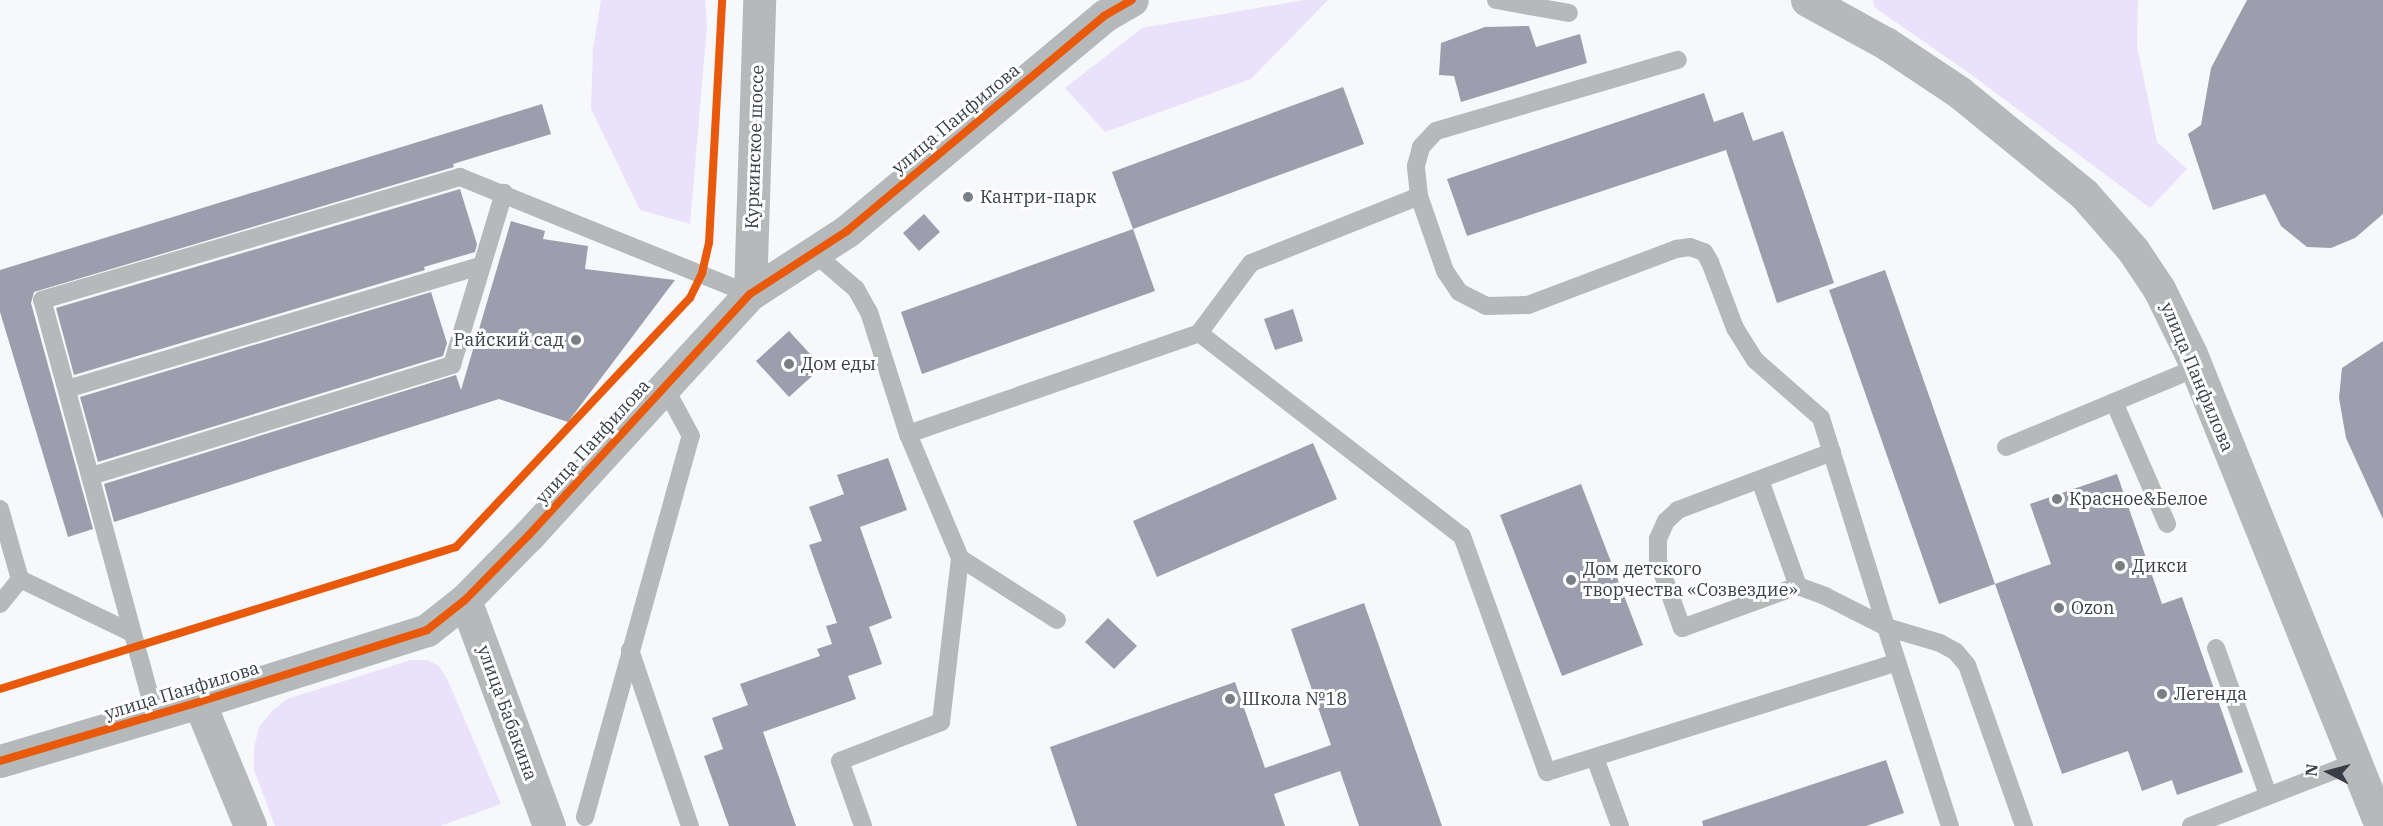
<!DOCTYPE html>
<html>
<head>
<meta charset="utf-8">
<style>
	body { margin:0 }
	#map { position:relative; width:2383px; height:826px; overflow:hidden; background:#f6f8fb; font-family:"IBM Plex Serif",serif }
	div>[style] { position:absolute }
	.green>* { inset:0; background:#eae2fb }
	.building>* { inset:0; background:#9c9ead }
	.service>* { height:18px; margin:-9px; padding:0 9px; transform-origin:9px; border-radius:9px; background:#b5b9ba }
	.tertiary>* { height:33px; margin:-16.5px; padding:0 16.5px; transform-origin:16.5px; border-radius:16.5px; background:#b5b9ba }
	.cycleway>* { height:8px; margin:-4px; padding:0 4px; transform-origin:4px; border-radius:4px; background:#e8590c }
	.dots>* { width:16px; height:16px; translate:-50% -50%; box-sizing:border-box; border:3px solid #fff; border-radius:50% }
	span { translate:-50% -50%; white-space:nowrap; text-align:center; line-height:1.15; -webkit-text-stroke:6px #fff; paint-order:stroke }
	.street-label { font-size:18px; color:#373e45 }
	.poi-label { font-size:18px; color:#373e45 }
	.left { translate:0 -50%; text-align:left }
	.right { translate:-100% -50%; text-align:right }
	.north { position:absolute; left:2299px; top:742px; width:60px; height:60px; -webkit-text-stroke:4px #fff; paint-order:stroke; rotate:276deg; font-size:16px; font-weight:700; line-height:24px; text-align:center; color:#373e45 }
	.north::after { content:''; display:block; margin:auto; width:21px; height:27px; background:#373e45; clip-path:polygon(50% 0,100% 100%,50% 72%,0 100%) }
</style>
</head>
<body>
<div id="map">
	<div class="green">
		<i style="clip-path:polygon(601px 0,705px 0,707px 26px,690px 224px,640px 210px,591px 109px,593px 48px)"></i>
		<i style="clip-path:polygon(1304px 0,1328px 0,1251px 79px,1105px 132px,1065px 88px,1142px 28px)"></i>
		<i style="clip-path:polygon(1873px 0,2138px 0,2137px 46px,2157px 142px,2187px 169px,2150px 208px,1969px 73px,1874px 7px)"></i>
		<i style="clip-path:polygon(411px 660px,427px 660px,439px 666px,448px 681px,501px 804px,440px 826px,275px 826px,254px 770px,254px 748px,259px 727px,272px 711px,287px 699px)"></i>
	</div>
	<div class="building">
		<i style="clip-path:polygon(2247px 0,2383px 0,2383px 214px,2355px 238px,2331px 248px,2307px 247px,2281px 226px,2265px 194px,2213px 210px,2188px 134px,2201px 125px,2211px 68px)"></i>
		<i style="clip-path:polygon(1529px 26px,1536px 47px,1580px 34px,1587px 63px,1461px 102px,1454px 76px,1439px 75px,1441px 43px,1485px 27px)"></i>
		<i style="clip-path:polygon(1343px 87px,1364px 144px,1133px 229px,1112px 172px)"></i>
		<i style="clip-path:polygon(1704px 93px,1714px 122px,1743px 112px,1753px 141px,1783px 131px,1834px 283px,1777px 303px,1726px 150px,1467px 236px,1447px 179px)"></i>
		<i style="clip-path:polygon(542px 104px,551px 134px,453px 164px,454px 167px,34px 292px,31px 303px,93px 529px,68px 537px,0 312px,0 270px)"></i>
		<i style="clip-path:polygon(460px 189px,477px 244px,475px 252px,424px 267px,425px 270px,74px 375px,56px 308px)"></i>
		<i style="clip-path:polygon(924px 214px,940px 232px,919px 251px,903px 233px)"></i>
		<i style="clip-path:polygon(511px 221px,545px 231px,543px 239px,588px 246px,585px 269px,675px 280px,568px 422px,499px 399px,114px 522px,104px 484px,456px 375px,461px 390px)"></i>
		<i style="clip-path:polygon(1133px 229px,1155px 291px,922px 374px,901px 312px)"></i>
		<i style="clip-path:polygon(1885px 270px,1995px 584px,1939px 604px,1829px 290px)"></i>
		<i style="clip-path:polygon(431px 292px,447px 343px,443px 356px,98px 462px,80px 397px)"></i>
		<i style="clip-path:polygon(1293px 309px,1303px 341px,1275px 350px,1264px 319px)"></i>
		<i style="clip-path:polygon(789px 331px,822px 367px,789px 397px,756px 361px)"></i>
		<i style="clip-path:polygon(2383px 341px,2383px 519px,2346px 438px,2339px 398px,2342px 368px)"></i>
		<i style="clip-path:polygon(1313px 443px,1337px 499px,1157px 577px,1133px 521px)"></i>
		<i style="clip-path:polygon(888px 458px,907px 510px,860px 527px,892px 618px,869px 627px,882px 664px,848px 676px,856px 699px,763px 732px,796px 826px,729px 826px,704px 756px,723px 749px,712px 718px,748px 705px,740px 684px,820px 656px,817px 649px,832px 644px,826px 626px,837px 623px,809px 545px,822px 541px,809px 507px,844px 494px,837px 475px)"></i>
		<i style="clip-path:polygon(2117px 474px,2162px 604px,2182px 597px,2243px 772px,2177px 795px,2172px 780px,2142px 791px,2128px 751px,2062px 774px,1995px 584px,2051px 564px,2030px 504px)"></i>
		<i style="clip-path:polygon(1581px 484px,1643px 645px,1562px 676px,1500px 515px)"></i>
		<i style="clip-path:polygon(1364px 603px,1442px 826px,1359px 826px,1340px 771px,1274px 794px,1285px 826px,1077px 826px,1050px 747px,1235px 682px,1265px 768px,1331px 745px,1291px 629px)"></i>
		<i style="clip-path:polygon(1108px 618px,1137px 646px,1114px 669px,1085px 642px)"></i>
		<i style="clip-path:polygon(1886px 760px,1904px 813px,1866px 826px,1703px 826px,1702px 821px)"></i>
	</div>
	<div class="service">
		<i style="left:1496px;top:0;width:74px;rotate:10.1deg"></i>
		<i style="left:1419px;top:196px;width:30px;rotate:-96deg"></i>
		<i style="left:1416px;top:166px;width:20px;rotate:-75deg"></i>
		<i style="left:1421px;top:147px;width:22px;rotate:-47deg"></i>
		<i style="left:1436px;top:131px;width:252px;rotate:-16.4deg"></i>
		<i style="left:814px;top:253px;width:55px;rotate:40.6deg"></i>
		<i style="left:856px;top:289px;width:26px;rotate:61deg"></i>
		<i style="left:869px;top:312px;width:128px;rotate:72.3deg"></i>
		<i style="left:908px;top:434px;width:134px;rotate:67.2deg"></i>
		<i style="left:960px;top:558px;width:165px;rotate:96.6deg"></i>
		<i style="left:941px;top:722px;width:108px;rotate:158.9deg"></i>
		<i style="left:840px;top:761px;width:69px;rotate:70.5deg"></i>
		<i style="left:1199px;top:333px;width:332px;rotate:37.7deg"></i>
		<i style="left:1462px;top:536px;width:251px;rotate:70.2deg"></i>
		<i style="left:1547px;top:772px;width:367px;rotate:-17.4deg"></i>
		<i style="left:67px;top:389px;width:433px;rotate:-16.6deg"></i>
		<i style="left:2114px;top:402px;width:133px;rotate:66.5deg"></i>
		<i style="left:908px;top:434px;width:308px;rotate:-19.1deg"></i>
		<i style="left:1199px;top:333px;width:87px;rotate:-53.4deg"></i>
		<i style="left:1251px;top:263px;width:181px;rotate:-21.7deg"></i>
		<i style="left:1419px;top:196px;width:79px;rotate:70.9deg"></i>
		<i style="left:1445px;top:271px;width:25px;rotate:56deg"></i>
		<i style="left:1459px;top:292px;width:30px;rotate:27deg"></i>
		<i style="left:1486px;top:306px;width:42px;rotate:-1.4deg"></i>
		<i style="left:1528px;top:305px;width:158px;rotate:-20.7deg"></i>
		<i style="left:1676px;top:249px;width:14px;rotate:-8deg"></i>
		<i style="left:1690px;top:247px;width:15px;rotate:20deg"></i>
		<i style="left:1704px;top:252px;width:12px;rotate:59deg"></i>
		<i style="left:1710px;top:262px;width:71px;rotate:69.3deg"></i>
		<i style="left:1735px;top:328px;width:38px;rotate:58deg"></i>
		<i style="left:1755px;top:360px;width:88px;rotate:41.3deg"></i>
		<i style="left:1821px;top:418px;width:219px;rotate:72.7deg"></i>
		<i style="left:1886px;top:627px;width:56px;rotate:16.5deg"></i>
		<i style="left:1940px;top:643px;width:18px;rotate:29deg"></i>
		<i style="left:1956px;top:652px;width:17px;rotate:50deg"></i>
		<i style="left:1967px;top:665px;width:171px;rotate:70.5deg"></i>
		<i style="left:2006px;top:447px;width:206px;rotate:-22.6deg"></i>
		<i style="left:1832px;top:452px;width:165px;rotate:159.4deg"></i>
		<i style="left:1678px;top:510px;width:16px;rotate:137deg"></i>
		<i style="left:1666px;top:521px;width:20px;rotate:114deg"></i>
		<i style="left:1658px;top:539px;width:22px;rotate:90deg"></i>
		<i style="left:1658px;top:561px;width:71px;rotate:70.3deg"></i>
		<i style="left:1682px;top:628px;width:123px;rotate:-19.9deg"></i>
		<i style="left:1798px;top:586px;width:29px;rotate:20deg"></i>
		<i style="left:1825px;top:596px;width:68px;rotate:26.9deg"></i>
		<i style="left:1886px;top:627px;width:209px;rotate:72.2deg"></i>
		<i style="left:91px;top:476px;width:378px;rotate:-17.1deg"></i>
		<i style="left:452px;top:365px;width:180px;rotate:-73.2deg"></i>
		<i style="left:1760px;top:480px;width:113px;rotate:70.3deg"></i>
		<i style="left:0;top:509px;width:73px;rotate:74.1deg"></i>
		<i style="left:20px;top:579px;width:124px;rotate:25.7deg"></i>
		<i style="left:960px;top:558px;width:115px;rotate:32.6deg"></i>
		<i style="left:0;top:604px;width:32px;rotate:-51deg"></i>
		<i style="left:2216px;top:648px;width:156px;rotate:70.5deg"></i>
		<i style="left:630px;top:650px;width:186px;rotate:71.2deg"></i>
		<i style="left:155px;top:715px;width:430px;rotate:-105.2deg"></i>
		<i style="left:42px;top:300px;width:436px;rotate:-16.4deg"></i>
		<i style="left:460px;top:177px;width:313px;rotate:22deg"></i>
		<i style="left:1595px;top:758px;width:72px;rotate:69.8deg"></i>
		<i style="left:585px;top:817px;width:395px;rotate:-74.5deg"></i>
		<i style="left:691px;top:436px;width:57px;rotate:-118.4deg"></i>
		<i style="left:2191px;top:826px;width:177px;rotate:-21.2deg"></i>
	</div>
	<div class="tertiary">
		<i style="left:1807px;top:0;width:91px;rotate:28.8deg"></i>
		<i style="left:1887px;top:44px;width:87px;rotate:33.7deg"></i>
		<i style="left:1959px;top:92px;width:161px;rotate:39.2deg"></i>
		<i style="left:2084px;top:194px;width:74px;rotate:48.8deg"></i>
		<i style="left:2133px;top:250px;width:47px;rotate:56.3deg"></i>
		<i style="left:2159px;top:289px;width:72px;rotate:63.8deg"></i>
		<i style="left:2191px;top:354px;width:509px;rotate:68.07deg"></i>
		<i style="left:750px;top:294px;width:294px;rotate:-88.2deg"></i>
		<i style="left:465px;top:600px;width:241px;rotate:69.6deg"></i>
		<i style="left:199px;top:702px;width:134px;rotate:67.6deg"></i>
		<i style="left:0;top:761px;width:208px;rotate:-16.5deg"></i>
		<i style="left:199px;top:702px;width:239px;rotate:-17.5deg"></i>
		<i style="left:427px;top:630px;width:48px;rotate:-38.3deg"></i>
		<i style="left:465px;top:600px;width:90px;rotate:-45.5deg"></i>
		<i style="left:528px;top:536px;width:328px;rotate:-47.5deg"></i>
		<i style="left:750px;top:294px;width:116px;rotate:-33deg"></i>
		<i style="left:847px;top:231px;width:335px;rotate:-39.9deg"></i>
		<i style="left:1104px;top:16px;width:32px;rotate:-30deg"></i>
	</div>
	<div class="cycleway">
		<i style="left:0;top:689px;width:478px;rotate:-17.3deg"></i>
		<i style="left:456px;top:547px;width:342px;rotate:-46.8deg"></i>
		<i style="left:690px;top:298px;width:28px;rotate:-64deg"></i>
		<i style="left:702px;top:273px;width:31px;rotate:-77deg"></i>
		<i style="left:709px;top:243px;width:243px;rotate:-86.9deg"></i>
		<i style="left:0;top:761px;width:208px;rotate:-16.5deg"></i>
		<i style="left:199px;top:702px;width:239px;rotate:-17.5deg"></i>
		<i style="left:427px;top:630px;width:48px;rotate:-38.3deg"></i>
		<i style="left:465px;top:600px;width:90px;rotate:-45.5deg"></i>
		<i style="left:528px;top:536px;width:328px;rotate:-47.5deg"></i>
		<i style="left:750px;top:294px;width:116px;rotate:-33deg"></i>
		<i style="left:847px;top:231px;width:335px;rotate:-39.9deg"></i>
		<i style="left:1104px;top:16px;width:32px;rotate:-30deg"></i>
	</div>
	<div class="dots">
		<i style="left:968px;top:197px;background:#7a7f85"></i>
		<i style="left:576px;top:340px;background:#7a7f85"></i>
		<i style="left:789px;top:364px;background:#7a7f85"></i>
		<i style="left:2057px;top:499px;background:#7a7f85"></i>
		<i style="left:2120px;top:566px;background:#7a7f85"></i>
		<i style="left:1571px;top:580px;background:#7a7f85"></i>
		<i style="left:2059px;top:608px;background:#7a7f85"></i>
		<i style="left:2162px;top:694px;background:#7a7f85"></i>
		<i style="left:1230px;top:699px;background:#7a7f85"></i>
	</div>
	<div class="street-label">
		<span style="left:956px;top:119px;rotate:-40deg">улица Панфилова</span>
		<span style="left:755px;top:147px;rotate:-88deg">Куркинское шоссе</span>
		<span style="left:2197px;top:377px;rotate:67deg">улица Панфилова</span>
		<span style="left:593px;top:442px;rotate:-48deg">улица Панфилова</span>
		<span style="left:182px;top:691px;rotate:-17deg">улица Панфилова</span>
		<span style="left:507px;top:713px;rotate:70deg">улица Бабакина</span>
	</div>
	<div class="poi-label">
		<span class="left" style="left:980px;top:197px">Кантри-парк</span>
		<span class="right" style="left:564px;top:340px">Райский сад</span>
		<span class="left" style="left:801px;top:364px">Дом еды</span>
		<span class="left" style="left:2069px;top:499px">Красное&amp;Белое</span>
		<span class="left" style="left:2132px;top:566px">Дикси</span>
		<span class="left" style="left:1583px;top:580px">Дом детского<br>творчества «Созвездие»</span>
		<span class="left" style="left:2071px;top:608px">Ozon</span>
		<span class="left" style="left:2174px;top:694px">Легенда</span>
		<span class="left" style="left:1242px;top:699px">Школа №18</span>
	</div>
	<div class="north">N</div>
</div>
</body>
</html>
